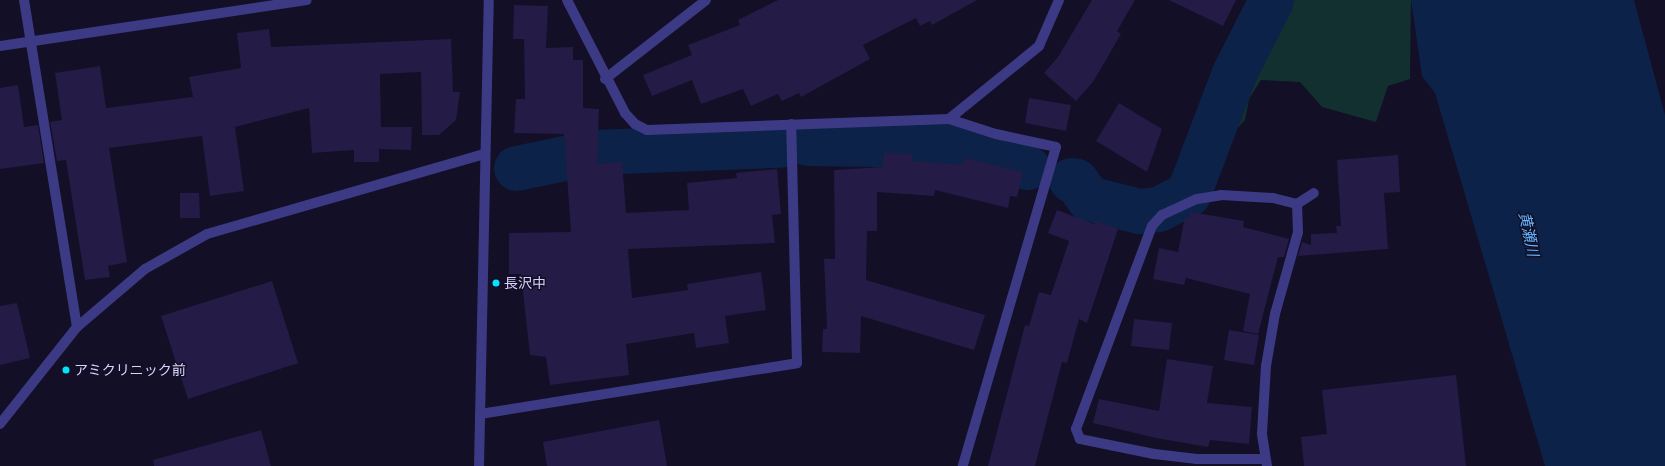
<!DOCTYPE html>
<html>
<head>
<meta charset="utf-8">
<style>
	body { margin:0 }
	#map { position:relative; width:1665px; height:466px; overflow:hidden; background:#130f26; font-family:"PT Sans Narrow","Noto Sans JP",sans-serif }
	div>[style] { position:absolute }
	.green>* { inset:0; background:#12302f }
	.water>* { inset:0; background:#0c2248 }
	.river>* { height:45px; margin:-22.5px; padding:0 22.5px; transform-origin:22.5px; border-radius:22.5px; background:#0c2248 }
	.building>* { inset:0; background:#241b47 }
	.minor>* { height:10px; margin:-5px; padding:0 5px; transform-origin:5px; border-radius:5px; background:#3d3a85 }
	.dots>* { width:11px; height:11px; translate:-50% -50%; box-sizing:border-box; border:2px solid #130f26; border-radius:50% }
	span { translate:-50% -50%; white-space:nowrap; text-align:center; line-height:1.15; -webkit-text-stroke:3px #130f26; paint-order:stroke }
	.poi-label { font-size:14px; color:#d9d4ff }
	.left { translate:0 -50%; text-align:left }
	.water-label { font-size:15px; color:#62b6ff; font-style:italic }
</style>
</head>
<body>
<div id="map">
	<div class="green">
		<i style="clip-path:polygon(1253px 0,1411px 0,1410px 79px,1388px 86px,1376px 122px,1322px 107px,1300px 82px,1261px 80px,1249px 99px,1245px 120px,1211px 158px,1195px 175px,1176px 171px,1212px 83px)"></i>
	</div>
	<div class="water">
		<i style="clip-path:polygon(1411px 0,1634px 0,1665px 115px,1665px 466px,1545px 466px,1435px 93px,1422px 76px)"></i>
	</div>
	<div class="river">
		<i style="left:808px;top:143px;width:133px;rotate:0.9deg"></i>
		<i style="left:941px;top:145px;width:32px;rotate:9deg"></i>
		<i style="left:973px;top:150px;width:57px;rotate:17.5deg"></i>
		<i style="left:516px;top:168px;width:80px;rotate:-11.6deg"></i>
		<i style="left:594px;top:152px;width:186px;rotate:-2.2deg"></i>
		<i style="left:1071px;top:180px;width:5px;rotate:11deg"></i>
		<i style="left:1076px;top:181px;width:21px;rotate:55deg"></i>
		<i style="left:1088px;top:198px;width:53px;rotate:14.3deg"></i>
		<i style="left:1139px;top:211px;width:19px;rotate:-6deg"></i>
		<i style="left:1158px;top:209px;width:34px;rotate:-27deg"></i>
		<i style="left:1188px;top:194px;width:129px;rotate:-69.2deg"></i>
		<i style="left:1234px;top:73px;width:82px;rotate:-63.1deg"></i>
	</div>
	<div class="building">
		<i style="clip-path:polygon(778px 0,977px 0,932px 25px,930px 21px,920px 26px,916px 18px,863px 45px,870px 59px,801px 97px,799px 93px,782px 101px,778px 94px,751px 106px,743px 89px,701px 104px,692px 80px,652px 96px,643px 75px,692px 55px,688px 45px,740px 25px,738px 20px)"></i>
		<i style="clip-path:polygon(1092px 0,1135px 0,1117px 31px,1121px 34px,1093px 82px,1076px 101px,1044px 73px,1058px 57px)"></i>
		<i style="clip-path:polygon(1169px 0,1236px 0,1223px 26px)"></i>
		<i style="clip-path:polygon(514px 5px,548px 6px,546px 48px,573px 47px,573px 60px,583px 60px,583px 108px,599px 109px,597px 164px,622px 162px,626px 213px,689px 210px,687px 183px,737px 178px,736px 173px,777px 169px,781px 214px,772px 215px,775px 243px,628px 249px,632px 298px,688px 290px,687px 284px,761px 272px,766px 310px,725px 316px,729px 343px,696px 348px,694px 333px,626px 344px,629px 375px,550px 385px,546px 357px,530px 355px,521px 274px,509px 274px,509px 233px,571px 232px,564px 134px,514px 133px,516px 99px,525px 99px,524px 39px,513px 39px)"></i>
		<i style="clip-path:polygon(269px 29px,271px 47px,451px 39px,453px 92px,460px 92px,456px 120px,439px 135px,422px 135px,421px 72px,380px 74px,381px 127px,412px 127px,411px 150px,379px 149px,379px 162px,354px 162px,354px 150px,312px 153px,309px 108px,235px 127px,244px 191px,210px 196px,202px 136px,109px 148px,127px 262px,108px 266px,110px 277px,85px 280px,66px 160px,57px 161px,50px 122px,62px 120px,55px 73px,100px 66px,106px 108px,193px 97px,189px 77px,241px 68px,237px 33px)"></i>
		<i style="clip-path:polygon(18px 85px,24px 127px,38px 125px,44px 163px,0 169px,0 88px)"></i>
		<i style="clip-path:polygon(1029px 98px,1071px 105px,1066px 131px,1025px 123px)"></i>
		<i style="clip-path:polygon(1119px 103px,1162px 129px,1147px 172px,1096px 141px)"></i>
		<i style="clip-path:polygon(884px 153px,912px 154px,912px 161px,963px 165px,965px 158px,1023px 172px,1017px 197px,1010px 196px,1008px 208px,935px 190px,934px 196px,877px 192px,877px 231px,867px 231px,866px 280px,985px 315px,974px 350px,861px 316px,860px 353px,822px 352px,823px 329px,827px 329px,824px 259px,835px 259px,834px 170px,883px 167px)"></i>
		<i style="clip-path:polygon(1398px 155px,1400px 192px,1384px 193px,1388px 249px,1298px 256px,1302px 242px,1311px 245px,1311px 234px,1337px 233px,1336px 226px,1341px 226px,1337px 160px)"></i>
		<i style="clip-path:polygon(180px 193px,199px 193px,200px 218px,180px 218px)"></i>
		<i style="clip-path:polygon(1057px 210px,1094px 224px,1095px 221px,1118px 229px,1087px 323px,1079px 319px,1067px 363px,1062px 362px,1035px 466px,988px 466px,1025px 325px,1029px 326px,1039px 292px,1051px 295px,1069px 241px,1048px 233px)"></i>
		<i style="clip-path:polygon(1191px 212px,1244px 221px,1243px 227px,1289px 239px,1284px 257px,1278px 257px,1258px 334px,1243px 331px,1250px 294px,1186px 278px,1184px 285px,1153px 279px,1159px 248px,1178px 252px,1185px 217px,1190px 218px)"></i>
		<i style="clip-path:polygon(272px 281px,298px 363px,188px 399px,161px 316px)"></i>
		<i style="clip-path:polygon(17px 303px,30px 358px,0 365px,0 306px)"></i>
		<i style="clip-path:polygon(1134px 319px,1172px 323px,1169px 350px,1131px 346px)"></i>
		<i style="clip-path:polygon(1229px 330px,1259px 335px,1254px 365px,1224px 360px)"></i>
		<i style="clip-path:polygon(1167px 359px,1213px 366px,1207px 403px,1252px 407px,1249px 444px,1210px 440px,1208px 447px,1156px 438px,1093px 423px,1099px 399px,1159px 411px)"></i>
		<i style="clip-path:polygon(1456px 375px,1466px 466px,1304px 466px,1301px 437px,1327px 434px,1322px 390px)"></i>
		<i style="clip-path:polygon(659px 420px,667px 466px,547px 466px,543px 442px)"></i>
		<i style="clip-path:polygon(261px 430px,271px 466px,154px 466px,153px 460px)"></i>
	</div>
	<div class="minor">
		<i style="left:24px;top:0;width:331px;rotate:80.8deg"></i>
		<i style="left:567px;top:0;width:127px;rotate:62.8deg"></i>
		<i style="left:625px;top:113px;width:15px;rotate:48deg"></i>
		<i style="left:635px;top:124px;width:13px;rotate:27deg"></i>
		<i style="left:647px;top:130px;width:302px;rotate:-2.1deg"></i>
		<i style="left:949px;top:119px;width:49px;rotate:17.7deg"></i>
		<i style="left:996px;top:134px;width:61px;rotate:12.2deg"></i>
		<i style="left:1056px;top:147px;width:332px;rotate:106.3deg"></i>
		<i style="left:0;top:46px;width:310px;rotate:-8.5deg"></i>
		<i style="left:605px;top:79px;width:128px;rotate:-38deg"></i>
		<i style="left:949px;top:119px;width:116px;rotate:-39deg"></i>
		<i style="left:1039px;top:46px;width:50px;rotate:-66.5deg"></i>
		<i style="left:480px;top:414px;width:321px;rotate:-9.1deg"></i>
		<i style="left:797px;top:363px;width:239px;rotate:-91.4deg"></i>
		<i style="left:0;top:424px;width:124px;rotate:-51.6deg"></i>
		<i style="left:77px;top:327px;width:89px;rotate:-40.5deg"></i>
		<i style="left:145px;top:269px;width:71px;rotate:-29.4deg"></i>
		<i style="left:207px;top:234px;width:289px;rotate:-16.1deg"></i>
		<i style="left:1265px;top:459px;width:68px;rotate:180deg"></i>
		<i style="left:1197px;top:459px;width:43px;rotate:-173.4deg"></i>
		<i style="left:1154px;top:454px;width:76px;rotate:-168.5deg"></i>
		<i style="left:1080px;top:439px;width:11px;rotate:-112deg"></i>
		<i style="left:1076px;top:429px;width:217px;rotate:-69.5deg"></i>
		<i style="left:1152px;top:226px;width:15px;rotate:-48deg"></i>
		<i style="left:1162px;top:215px;width:38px;rotate:-25deg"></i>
		<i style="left:1197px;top:199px;width:24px;rotate:-9deg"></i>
		<i style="left:1221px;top:195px;width:52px;rotate:3.3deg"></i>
		<i style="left:1273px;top:198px;width:25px;rotate:14deg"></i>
		<i style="left:479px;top:466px;width:466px;rotate:-88.8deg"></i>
		<i style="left:1267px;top:466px;width:33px;rotate:-99deg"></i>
		<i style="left:1262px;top:433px;width:67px;rotate:-86.6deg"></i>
		<i style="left:1266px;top:366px;width:53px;rotate:-80.2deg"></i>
		<i style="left:1275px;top:314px;width:85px;rotate:-74.3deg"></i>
		<i style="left:1298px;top:232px;width:28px;rotate:-92deg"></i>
		<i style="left:1297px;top:204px;width:20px;rotate:-33deg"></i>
	</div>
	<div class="dots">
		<i style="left:496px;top:283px;background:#00e5ff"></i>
		<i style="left:66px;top:370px;background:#00e5ff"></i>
	</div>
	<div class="poi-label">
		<span class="left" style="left:504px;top:283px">長沢中</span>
		<span class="left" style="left:74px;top:370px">アミクリニック前</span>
	</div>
	<div class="water-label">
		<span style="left:1529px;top:234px;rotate:78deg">黄瀬川</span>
	</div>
</div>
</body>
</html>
